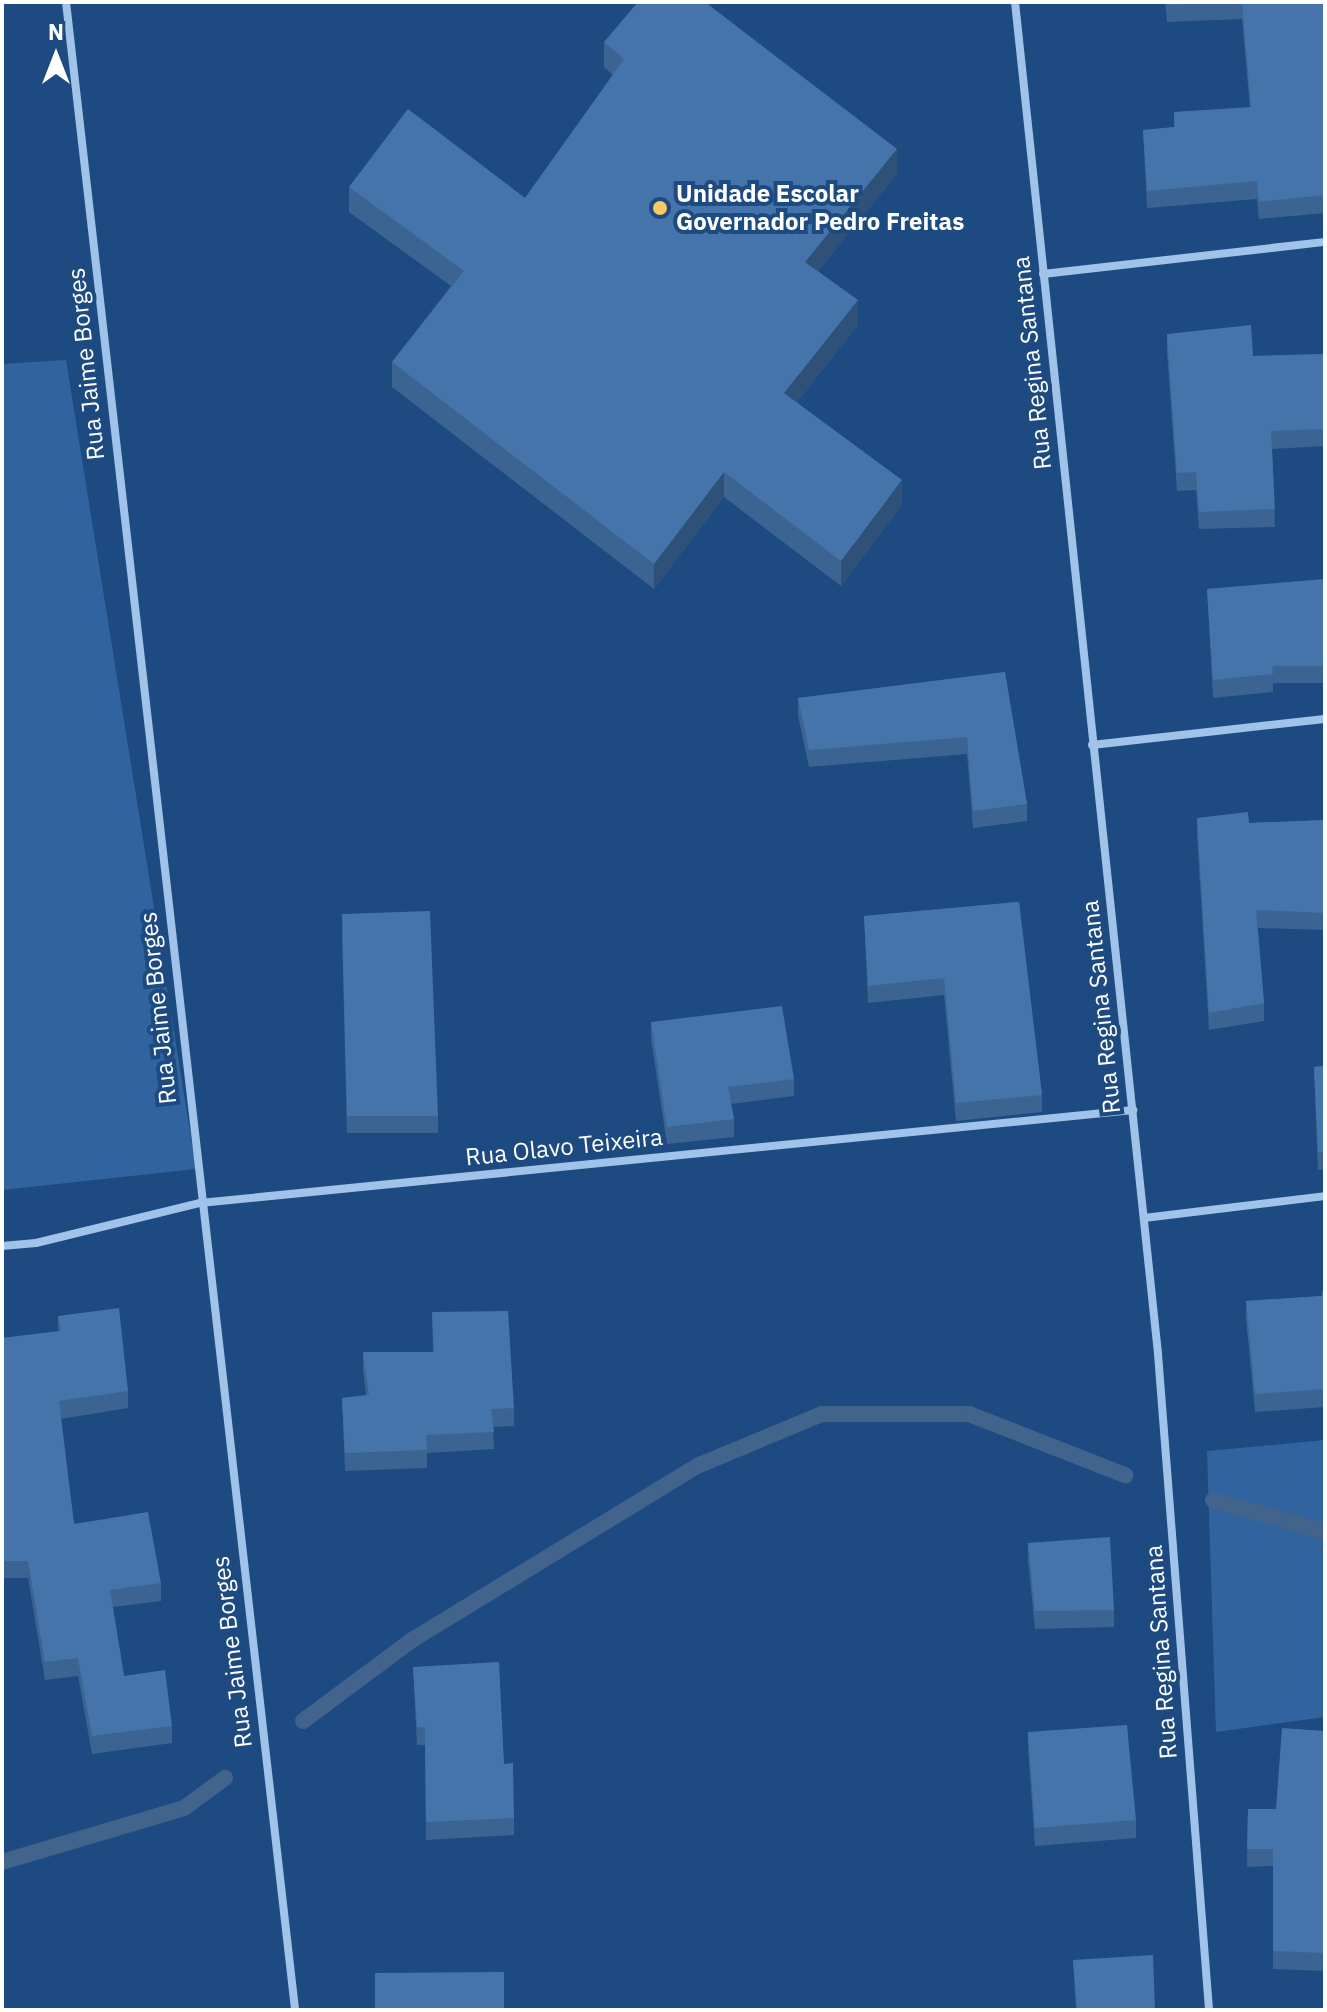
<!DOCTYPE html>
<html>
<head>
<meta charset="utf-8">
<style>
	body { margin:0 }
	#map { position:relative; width:1327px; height:2012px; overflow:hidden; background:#1d4a80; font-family:"IBM Plex Sans",sans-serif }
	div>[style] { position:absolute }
	.green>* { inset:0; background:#31649f }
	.stream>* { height:16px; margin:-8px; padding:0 8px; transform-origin:8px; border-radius:8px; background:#42638b }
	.street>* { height:8px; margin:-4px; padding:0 4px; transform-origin:4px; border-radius:4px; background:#a2c3e9 }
	.wall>* { inset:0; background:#3b6492 }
	.shaded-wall>* { inset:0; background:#305177 }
	.building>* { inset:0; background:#4574aa }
	.dots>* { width:22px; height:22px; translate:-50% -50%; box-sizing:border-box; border:4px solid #1d4a80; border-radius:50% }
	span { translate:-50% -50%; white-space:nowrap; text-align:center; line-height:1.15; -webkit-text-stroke:8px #1d4a80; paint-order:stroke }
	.poi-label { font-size:24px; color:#fff; font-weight:700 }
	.left { translate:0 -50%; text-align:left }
	.street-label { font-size:24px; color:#fff }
	.frame { position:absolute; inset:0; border:4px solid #fff; pointer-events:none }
	.north { position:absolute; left:16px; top:16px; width:80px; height:80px; -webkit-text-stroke:6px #1d4a80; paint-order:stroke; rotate:0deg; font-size:22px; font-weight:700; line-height:32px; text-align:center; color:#fff }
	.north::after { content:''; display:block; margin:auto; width:28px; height:36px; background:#fff; clip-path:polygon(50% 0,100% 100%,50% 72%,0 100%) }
</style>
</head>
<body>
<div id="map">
	<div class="green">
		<i style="clip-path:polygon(66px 360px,196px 1169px,2px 1190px,2px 364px)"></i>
		<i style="clip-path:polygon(1325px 1440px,1325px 1717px,1216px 1732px,1207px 1451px)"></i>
	</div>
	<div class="stream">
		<i style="left:1213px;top:1500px;width:116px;rotate:15.9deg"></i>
		<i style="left:303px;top:1721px;width:136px;rotate:-36.6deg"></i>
		<i style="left:412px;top:1640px;width:334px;rotate:-31.4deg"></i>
		<i style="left:697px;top:1466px;width:135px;rotate:-22.6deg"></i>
		<i style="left:822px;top:1414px;width:147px"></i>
		<i style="left:969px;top:1414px;width:168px;rotate:21.4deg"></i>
		<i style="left:2px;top:1862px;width:190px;rotate:-16.5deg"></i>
		<i style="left:184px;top:1808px;width:51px;rotate:-36.2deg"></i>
	</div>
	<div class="street">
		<i style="left:66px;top:2px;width:2021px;rotate:83.49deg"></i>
		<i style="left:1015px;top:2px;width:1360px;rotate:83.96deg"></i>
		<i style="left:1158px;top:1354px;width:658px;rotate:85.55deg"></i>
		<i style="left:1043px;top:274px;width:284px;rotate:-6.5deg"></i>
		<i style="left:1092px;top:745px;width:234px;rotate:-6.4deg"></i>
		<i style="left:1144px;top:1218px;width:182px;rotate:-6.9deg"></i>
		<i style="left:2px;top:1246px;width:34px;rotate:-5deg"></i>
		<i style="left:36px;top:1243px;width:169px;rotate:-13.7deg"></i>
		<i style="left:200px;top:1203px;width:938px;rotate:-5.69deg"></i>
	</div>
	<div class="wall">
		<i style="clip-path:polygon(1165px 2px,1325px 2px,1325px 213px,1259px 219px,1257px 199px,1147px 208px,1143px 130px,1174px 127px,1174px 112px,1250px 108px,1242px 19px,1167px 22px)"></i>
		<i style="clip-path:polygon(604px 42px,897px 174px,818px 271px,858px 325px,797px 402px,902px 505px,841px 586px,724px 497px,654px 589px,392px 387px,392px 362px,451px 286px,349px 212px,349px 187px,525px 198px,613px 75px,604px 67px)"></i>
		<i style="clip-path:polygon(1167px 334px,1253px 356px,1325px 354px,1325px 446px,1272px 449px,1275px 527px,1199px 529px,1196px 490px,1177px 491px,1167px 352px)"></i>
		<i style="clip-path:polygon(1325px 579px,1325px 683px,1273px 683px,1273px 692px,1213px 698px,1207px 589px)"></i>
		<i style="clip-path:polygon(1005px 672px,1027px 804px,1027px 821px,973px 828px,967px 754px,809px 767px,798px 716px,798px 698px)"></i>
		<i style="clip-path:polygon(1197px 818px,1249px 823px,1325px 820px,1325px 930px,1258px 928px,1264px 1003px,1264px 1021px,1209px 1030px,1197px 835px)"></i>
		<i style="clip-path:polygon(1019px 902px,1042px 1095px,1042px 1112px,956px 1121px,944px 995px,868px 1003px,864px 916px)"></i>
		<i style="clip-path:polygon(342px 932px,438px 1116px,438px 1133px,347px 1133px)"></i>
		<i style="clip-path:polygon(651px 1022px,794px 1079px,794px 1096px,731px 1104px,734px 1119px,734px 1137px,667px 1144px,651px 1039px)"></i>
		<i style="clip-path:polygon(1325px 1066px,1325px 1169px,1318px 1170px,1314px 1067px)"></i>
		<i style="clip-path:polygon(1325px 1291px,1325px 1407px,1255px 1412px,1246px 1319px,1246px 1301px,1322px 1296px)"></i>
		<i style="clip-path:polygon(432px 1312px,514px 1408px,514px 1426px,493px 1427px,494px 1449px,427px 1453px,427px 1468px,345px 1471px,342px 1398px,366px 1395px,363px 1370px,363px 1352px,433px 1352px)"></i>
		<i style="clip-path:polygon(58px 1316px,128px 1391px,128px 1408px,61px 1419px,74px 1524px,161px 1583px,161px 1601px,113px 1607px,124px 1676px,172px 1726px,172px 1743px,92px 1754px,78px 1676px,45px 1680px,28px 1578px,2px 1578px,2px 1338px,58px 1331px)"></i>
		<i style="clip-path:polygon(1028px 1543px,1114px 1610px,1114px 1627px,1035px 1629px,1028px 1560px)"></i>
		<i style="clip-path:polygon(413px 1667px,504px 1764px,514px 1818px,514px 1835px,426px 1840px,425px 1745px,417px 1745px)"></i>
		<i style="clip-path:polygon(1325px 1731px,1325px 1971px,1273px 1969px,1273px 1866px,1247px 1867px,1248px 1809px,1276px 1809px)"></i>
		<i style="clip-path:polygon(1028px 1732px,1136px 1820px,1136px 1838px,1035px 1846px,1028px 1749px)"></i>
		<i style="clip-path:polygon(1073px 1960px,1155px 2010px,1076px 2010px)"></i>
	</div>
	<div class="shaded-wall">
		<i style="clip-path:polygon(897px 149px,897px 174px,805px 287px,805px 262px)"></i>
		<i style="clip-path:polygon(858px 300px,858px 325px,784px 418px,784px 393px)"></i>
		<i style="clip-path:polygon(724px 472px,724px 497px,654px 589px,654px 564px)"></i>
		<i style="clip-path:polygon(902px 480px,902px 505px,841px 586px,841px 561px)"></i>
	</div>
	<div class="building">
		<i style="clip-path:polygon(638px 2px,705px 2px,897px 149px,805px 262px,858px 300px,784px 393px,902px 480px,841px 561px,724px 472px,654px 564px,392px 362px,464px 271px,349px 187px,408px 109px,525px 198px,624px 59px,604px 42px)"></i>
		<i style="clip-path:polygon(1167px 2px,1222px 2px,1167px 5px)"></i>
		<i style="clip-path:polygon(1242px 2px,1325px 2px,1325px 195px,1259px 202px,1257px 181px,1147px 191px,1143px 130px,1175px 127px,1174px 112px,1251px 107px)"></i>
		<i style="clip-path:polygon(1251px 325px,1253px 356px,1325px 354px,1325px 429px,1271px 431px,1275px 509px,1199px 512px,1196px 472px,1177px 473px,1167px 334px)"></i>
		<i style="clip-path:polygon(1325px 579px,1325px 666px,1272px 666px,1273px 674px,1213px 680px,1207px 589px)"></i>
		<i style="clip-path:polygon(1005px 672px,1027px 804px,973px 811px,967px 737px,809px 750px,798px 698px)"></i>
		<i style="clip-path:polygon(1248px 812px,1249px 823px,1325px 820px,1325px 913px,1256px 910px,1264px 1003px,1209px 1013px,1197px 818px)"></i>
		<i style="clip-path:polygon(1019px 902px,1042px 1095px,956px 1103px,944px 978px,868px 986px,864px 916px)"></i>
		<i style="clip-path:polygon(430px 911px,438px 1116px,347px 1116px,342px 914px)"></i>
		<i style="clip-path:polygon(782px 1006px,794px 1079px,728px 1087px,734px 1119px,667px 1127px,651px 1022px)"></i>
		<i style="clip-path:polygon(1325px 1066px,1325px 1152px,1318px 1152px,1314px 1067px)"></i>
		<i style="clip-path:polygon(1322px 1291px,1325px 1291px,1325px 1389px,1255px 1394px,1246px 1301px,1322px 1296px)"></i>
		<i style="clip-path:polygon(119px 1308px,128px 1391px,59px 1401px,74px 1524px,148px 1512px,161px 1583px,110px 1590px,124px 1676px,165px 1670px,172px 1726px,92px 1736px,78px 1658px,45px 1662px,28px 1561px,2px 1561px,2px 1338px,61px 1331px,58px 1316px)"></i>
		<i style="clip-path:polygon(508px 1311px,514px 1408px,491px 1409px,494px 1432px,426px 1435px,427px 1450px,345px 1453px,342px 1398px,369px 1395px,363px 1352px,434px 1352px,432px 1312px)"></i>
		<i style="clip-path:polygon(1110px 1537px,1114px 1610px,1035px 1611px,1028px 1543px)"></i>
		<i style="clip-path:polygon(499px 1662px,504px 1764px,513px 1763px,514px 1818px,426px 1822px,425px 1727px,417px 1727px,413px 1667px)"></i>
		<i style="clip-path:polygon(1127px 1725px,1136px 1820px,1035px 1828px,1028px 1732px)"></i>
		<i style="clip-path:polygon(1282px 1728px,1325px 1731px,1325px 1953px,1273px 1951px,1273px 1849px,1247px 1849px,1248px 1809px,1276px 1809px)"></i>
		<i style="clip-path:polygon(1153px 1955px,1155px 2010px,1077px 2010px,1073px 1960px)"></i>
		<i style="clip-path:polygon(504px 1972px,504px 2010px,375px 2010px,375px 1973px)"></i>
	</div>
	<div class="dots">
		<i style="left:660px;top:208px;background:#f8ca60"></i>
	</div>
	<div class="poi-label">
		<span class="left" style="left:676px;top:208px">Unidade Escolar<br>Governador Pedro Freitas</span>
	</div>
	<div class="street-label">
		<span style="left:1032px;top:363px;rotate:-96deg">Rua Regina Santana</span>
		<span style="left:86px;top:364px;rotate:-96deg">Rua Jaime Borges</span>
		<span style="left:1101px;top:1007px;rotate:-96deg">Rua Regina Santana</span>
		<span style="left:158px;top:1008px;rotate:-96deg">Rua Jaime Borges</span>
		<span style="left:564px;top:1147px;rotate:-6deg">Rua Olavo Teixeira</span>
		<span style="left:232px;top:1652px;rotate:-97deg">Rua Jaime Borges</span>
		<span style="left:1161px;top:1652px;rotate:-94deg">Rua Regina Santana</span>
	</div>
	<div class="frame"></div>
	<div class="north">N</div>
</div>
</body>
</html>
